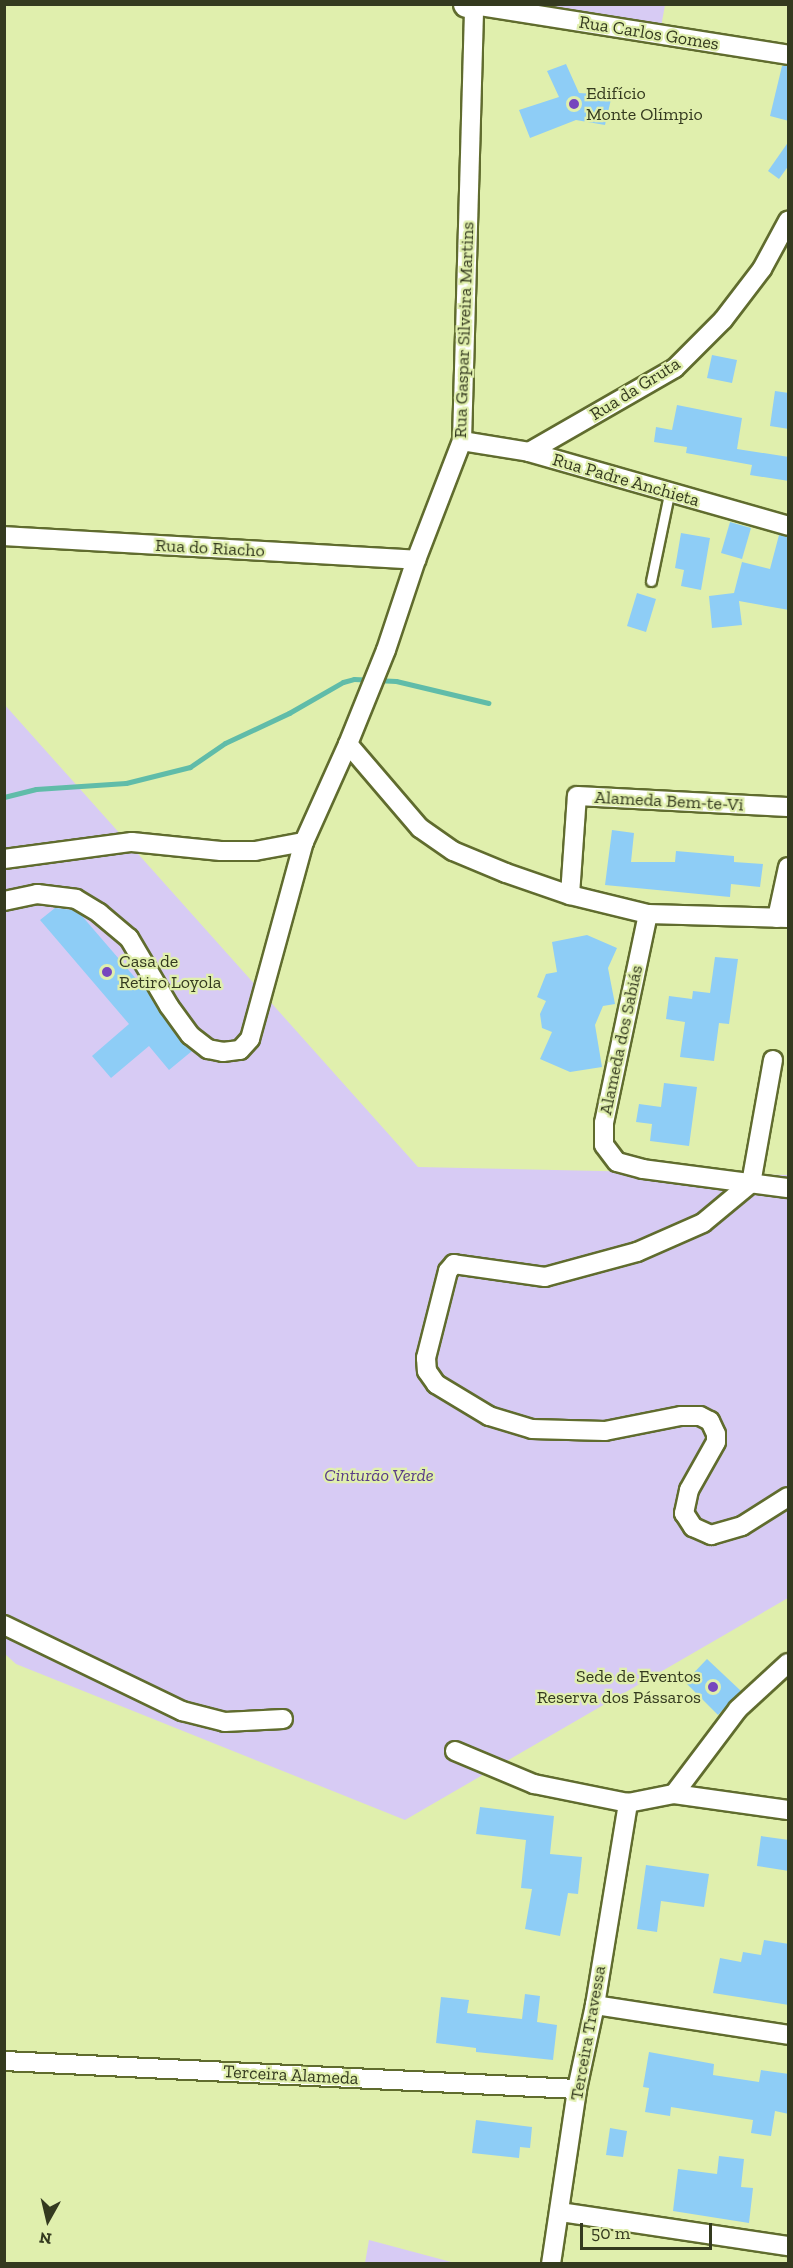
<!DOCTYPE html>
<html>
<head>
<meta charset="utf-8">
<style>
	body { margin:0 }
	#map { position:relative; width:793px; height:2268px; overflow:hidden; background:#e0efad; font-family:"Zilla Slab",serif }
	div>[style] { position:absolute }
	.green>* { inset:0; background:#d7cbf4 }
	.stream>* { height:5px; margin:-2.5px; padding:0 2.5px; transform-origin:2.5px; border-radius:2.5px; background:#60bca9 }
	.building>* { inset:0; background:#8ecdf6 }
	.roads { filter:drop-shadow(2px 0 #606c2e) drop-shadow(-2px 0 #606c2e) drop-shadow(0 2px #606c2e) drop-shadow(0 -2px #606c2e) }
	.service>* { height:9px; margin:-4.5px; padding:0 4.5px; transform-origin:4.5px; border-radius:4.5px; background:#fff }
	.minor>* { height:18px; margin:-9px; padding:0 9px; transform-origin:9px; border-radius:9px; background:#fff }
	.secondary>* { height:26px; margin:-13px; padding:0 13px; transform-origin:13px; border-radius:13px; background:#fff }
	.dots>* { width:16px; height:16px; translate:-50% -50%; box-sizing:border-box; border:3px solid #e0efad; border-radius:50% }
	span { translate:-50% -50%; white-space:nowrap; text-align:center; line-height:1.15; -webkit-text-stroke:4.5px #e0efad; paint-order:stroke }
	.street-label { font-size:18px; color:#343a1f }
	.poi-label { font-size:18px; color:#343a1f }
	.left { translate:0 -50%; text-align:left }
	.right { translate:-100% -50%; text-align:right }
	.park-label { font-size:18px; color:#583b87; font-style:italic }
	.frame { position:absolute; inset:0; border:6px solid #343a1f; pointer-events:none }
	.north { position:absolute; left:18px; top:2190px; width:60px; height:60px; -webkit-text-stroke:4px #e0efad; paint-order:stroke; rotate:188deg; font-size:16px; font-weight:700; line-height:24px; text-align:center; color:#343a1f }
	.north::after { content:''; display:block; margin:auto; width:21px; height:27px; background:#343a1f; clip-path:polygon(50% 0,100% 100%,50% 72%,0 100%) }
	.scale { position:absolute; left:580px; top:2223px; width:132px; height:27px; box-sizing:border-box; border:3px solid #343a1f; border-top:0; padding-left:8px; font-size:18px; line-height:21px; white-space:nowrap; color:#343a1f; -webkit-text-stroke:4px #e0efad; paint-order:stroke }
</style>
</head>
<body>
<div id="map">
	<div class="green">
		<i style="clip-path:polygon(542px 5px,665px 5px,661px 27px)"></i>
		<i style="clip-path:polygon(4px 704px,418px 1167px,788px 1175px,788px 1598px,405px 1820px,16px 1664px,5px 1654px)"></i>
		<i style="clip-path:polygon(369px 2240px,455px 2263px,365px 2263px)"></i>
	</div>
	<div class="stream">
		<i style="left:4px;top:797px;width:33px;rotate:-14deg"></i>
		<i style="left:36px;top:789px;width:90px;rotate:-3.8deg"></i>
		<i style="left:126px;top:783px;width:66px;rotate:-14deg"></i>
		<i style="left:190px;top:767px;width:42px;rotate:-34.4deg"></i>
		<i style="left:225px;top:743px;width:71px;rotate:-25.1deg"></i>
		<i style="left:289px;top:713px;width:62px;rotate:-29.9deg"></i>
		<i style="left:343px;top:682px;width:11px;rotate:-15deg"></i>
		<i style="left:354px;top:679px;width:42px;rotate:2.7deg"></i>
		<i style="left:396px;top:681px;width:95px;rotate:13.4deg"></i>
	</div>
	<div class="building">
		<i style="clip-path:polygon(566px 64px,579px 93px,612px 95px,605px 125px,576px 120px,530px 138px,519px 110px,559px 97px,547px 71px)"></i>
		<i style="clip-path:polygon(782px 66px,789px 66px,789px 121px,770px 116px)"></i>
		<i style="clip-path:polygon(789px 141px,789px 165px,779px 179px,768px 171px)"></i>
		<i style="clip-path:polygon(712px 355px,737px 360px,732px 383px,707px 378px)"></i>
		<i style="clip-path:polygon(775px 391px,789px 393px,789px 429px,770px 426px)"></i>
		<i style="clip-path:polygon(677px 405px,742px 418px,737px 449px,789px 457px,789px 481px,750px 475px,752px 465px,686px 453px,687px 447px,654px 442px,656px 427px,672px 430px)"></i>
		<i style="clip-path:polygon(730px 522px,751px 528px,742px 559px,721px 553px)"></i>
		<i style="clip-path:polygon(681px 533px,710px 538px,701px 590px,681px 586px,684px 570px,675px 568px)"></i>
		<i style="clip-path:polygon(779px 535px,789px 537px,789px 610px,739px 601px,742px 625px,712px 628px,709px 596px,734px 593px,742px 562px,770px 569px)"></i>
		<i style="clip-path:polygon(637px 593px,656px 599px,646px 632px,627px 626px)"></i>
		<i style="clip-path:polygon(612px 830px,634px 833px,631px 862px,675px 862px,676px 851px,734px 856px,734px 862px,763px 864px,760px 887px,731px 884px,730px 897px,605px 885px)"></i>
		<i style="clip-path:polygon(55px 908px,72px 910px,82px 916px,150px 995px,181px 1042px,192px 1051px,169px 1070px,149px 1046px,111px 1078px,92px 1056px,129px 1024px,40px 920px)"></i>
		<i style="clip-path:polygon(587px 935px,617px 948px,608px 968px,615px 1004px,603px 1006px,595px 1025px,602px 1067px,570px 1072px,540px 1059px,552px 1032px,542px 1028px,540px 1014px,546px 1001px,537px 997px,546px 974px,557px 972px,552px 942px)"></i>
		<i style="clip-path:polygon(715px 957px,738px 959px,729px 1024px,719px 1023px,714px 1061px,680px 1057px,685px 1022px,666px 1019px,669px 996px,692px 999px,693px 991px,710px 993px)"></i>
		<i style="clip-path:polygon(664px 1083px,697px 1087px,689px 1146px,650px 1141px,652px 1124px,636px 1122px,639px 1104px,661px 1107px)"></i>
		<i style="clip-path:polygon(707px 1659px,741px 1691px,718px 1715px,685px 1682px)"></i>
		<i style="clip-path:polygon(480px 1807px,554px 1816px,550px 1854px,582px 1857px,578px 1894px,568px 1893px,560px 1936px,525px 1929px,532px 1889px,521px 1888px,526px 1840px,476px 1834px)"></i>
		<i style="clip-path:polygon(761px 1836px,789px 1840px,789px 1871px,757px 1866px)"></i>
		<i style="clip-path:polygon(646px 1865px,709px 1874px,704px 1907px,661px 1901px,657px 1932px,637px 1929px)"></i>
		<i style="clip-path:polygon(764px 1940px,789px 1944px,789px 2005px,713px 1993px,720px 1958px,741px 1962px,743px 1952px,761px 1955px)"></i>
		<i style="clip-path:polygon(525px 1994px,540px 1996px,537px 2022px,557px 2025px,553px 2060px,476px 2052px,476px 2048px,436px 2043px,441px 1997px,469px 2000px,467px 2013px,522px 2019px)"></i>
		<i style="clip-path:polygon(649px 2052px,714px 2064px,713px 2075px,759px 2082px,761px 2070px,789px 2074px,789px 2114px,775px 2111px,771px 2136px,751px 2133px,753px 2120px,671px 2107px,670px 2116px,645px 2112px,649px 2088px,643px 2087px)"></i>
		<i style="clip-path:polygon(476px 2120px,532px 2127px,530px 2148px,520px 2147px,519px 2158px,472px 2153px)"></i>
		<i style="clip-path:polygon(610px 2128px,627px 2131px,623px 2157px,606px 2155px)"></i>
		<i style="clip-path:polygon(719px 2156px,744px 2159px,741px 2187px,753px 2188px,749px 2223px,673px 2211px,678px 2169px,717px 2174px)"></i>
	</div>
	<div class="roads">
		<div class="service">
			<i style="left:651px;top:581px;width:89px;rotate:-78.3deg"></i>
		</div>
		<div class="minor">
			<i style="left:462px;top:441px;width:68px;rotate:9.3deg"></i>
			<i style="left:529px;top:452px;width:269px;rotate:15.9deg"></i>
			<i style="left:529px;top:452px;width:168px;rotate:-29.9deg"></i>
			<i style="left:675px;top:368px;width:68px;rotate:-45deg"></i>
			<i style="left:723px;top:320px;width:64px;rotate:-52.6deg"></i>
			<i style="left:762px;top:269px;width:55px;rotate:-61.6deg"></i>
			<i style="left:4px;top:536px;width:413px;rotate:3.3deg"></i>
			<i style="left:348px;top:744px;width:111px;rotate:49.4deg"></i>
			<i style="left:420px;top:828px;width:40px;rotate:34.9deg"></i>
			<i style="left:453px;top:851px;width:57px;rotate:22.5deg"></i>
			<i style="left:506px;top:873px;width:68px;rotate:19deg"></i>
			<i style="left:570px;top:895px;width:80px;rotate:13.7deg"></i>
			<i style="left:648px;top:914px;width:140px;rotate:1.6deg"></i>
			<i style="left:4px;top:859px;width:129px;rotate:-7.6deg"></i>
			<i style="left:132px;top:842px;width:89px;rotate:5.8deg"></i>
			<i style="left:221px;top:851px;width:34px"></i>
			<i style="left:255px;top:851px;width:50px;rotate:-10.4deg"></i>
			<i style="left:570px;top:895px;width:99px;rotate:-86deg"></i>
			<i style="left:577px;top:796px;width:211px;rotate:3deg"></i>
			<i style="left:4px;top:901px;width:34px;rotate:-12deg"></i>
			<i style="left:37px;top:894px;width:39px;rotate:7deg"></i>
			<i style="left:76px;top:899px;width:27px;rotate:31deg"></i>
			<i style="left:99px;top:913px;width:39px;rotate:40deg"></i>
			<i style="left:129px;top:938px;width:79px;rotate:59.5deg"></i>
			<i style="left:169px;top:1006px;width:36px;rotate:54deg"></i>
			<i style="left:190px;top:1035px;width:23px;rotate:38deg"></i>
			<i style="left:208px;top:1049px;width:15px;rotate:11deg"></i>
			<i style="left:223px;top:1052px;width:17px;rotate:-7deg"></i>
			<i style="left:240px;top:1050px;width:15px;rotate:-48deg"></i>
			<i style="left:250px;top:1039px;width:204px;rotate:-74.7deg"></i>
			<i style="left:304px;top:842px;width:107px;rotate:-65.8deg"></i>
			<i style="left:348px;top:744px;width:101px;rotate:-68deg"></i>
			<i style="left:386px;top:650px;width:95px;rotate:-71.6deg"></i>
			<i style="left:416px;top:560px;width:128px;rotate:-68.9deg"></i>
			<i style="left:462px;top:441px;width:436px;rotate:-88.4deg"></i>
			<i style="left:474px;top:5px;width:318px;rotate:9deg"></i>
			<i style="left:648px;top:914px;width:214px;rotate:101.9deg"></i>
			<i style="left:604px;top:1123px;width:22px;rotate:90deg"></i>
			<i style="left:604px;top:1145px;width:21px;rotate:53deg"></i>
			<i style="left:617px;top:1162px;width:27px;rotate:15deg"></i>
			<i style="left:643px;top:1169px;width:146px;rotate:7.5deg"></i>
			<i style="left:777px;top:918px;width:52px;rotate:-77.8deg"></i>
			<i style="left:773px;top:1060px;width:125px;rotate:100.1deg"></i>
			<i style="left:751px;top:1183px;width:62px;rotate:140.2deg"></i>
			<i style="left:703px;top:1223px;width:72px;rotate:156.3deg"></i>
			<i style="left:637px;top:1252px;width:95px;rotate:164.8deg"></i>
			<i style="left:545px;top:1277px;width:92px;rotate:-171.9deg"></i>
			<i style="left:454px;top:1264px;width:9px;rotate:131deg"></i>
			<i style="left:448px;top:1271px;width:90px;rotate:104.2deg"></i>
			<i style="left:426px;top:1358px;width:13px;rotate:86deg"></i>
			<i style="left:427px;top:1371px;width:16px;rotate:55deg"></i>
			<i style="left:436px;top:1384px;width:62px;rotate:31.1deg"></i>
			<i style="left:489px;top:1416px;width:45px;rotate:16.8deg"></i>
			<i style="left:532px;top:1429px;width:73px;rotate:1.6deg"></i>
			<i style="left:605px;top:1431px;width:77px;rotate:-11.2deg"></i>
			<i style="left:681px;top:1416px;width:19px"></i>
			<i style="left:700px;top:1416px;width:11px;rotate:27deg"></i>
			<i style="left:710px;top:1421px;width:14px;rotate:65deg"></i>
			<i style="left:716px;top:1434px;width:8px;rotate:90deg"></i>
			<i style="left:716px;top:1442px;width:55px;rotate:119.4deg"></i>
			<i style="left:689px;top:1490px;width:24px;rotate:102deg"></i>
			<i style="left:684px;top:1513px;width:17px;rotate:57deg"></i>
			<i style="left:693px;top:1527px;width:20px;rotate:24deg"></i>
			<i style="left:711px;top:1535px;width:32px;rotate:-16deg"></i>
			<i style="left:742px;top:1526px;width:54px;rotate:-32.2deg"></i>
			<i style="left:4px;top:1625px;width:198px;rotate:25.8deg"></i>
			<i style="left:182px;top:1711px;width:44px;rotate:14.3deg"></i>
			<i style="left:225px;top:1722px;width:58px;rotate:-3deg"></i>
			<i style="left:455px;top:1751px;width:86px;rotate:22.7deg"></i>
			<i style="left:534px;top:1784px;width:96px;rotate:11.4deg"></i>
			<i style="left:628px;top:1803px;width:47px;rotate:-11.1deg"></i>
			<i style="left:674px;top:1794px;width:115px;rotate:8deg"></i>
			<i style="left:674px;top:1794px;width:106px;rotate:-53deg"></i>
			<i style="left:738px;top:1709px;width:68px;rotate:-42.6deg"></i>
			<i style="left:595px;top:2005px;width:195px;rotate:8.8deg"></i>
			<i style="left:4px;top:2061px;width:574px;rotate:2.8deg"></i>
			<i style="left:560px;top:2212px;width:231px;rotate:8.5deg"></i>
			<i style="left:551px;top:2264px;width:177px;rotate:-81.5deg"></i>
			<i style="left:577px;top:2089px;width:86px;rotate:-77.9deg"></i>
			<i style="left:595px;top:2005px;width:205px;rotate:-80.7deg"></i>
		</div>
		<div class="secondary">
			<i style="left:467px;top:4px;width:7px"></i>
		</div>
	</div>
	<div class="dots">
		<i style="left:574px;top:104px;background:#7646be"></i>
		<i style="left:107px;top:972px;background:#7646be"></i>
		<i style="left:713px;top:1687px;background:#7646be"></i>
	</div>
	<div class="street-label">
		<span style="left:649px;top:33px;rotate:9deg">Rua Carlos Gomes</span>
		<span style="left:464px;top:330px;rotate:-88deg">Rua Gaspar Silveira Martins</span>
		<span style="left:635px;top:389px;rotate:-32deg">Rua da Gruta</span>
		<span style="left:626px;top:480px;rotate:16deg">Rua Padre Anchieta</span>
		<span style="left:210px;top:548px;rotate:3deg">Rua do Riacho</span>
		<span style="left:669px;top:801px;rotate:3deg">Alameda Bem-te-Vi</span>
		<span style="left:621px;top:1040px;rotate:-78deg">Alameda dos Sabiás</span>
		<span style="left:588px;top:2033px;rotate:-80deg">Terceira Travessa</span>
		<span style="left:291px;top:2075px;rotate:3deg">Terceira Alameda</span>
	</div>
	<div class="poi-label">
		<span class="left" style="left:586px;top:104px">Edifício<br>Monte Olímpio</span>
		<span class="left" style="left:119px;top:972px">Casa de<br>Retiro Loyola</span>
		<span class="right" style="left:701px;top:1687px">Sede de Eventos<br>Reserva dos Pássaros</span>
	</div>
	<div class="park-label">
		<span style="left:379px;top:1475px">Cinturão Verde</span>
	</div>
	<div class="frame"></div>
	<div class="north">N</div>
	<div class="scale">50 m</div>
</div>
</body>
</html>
